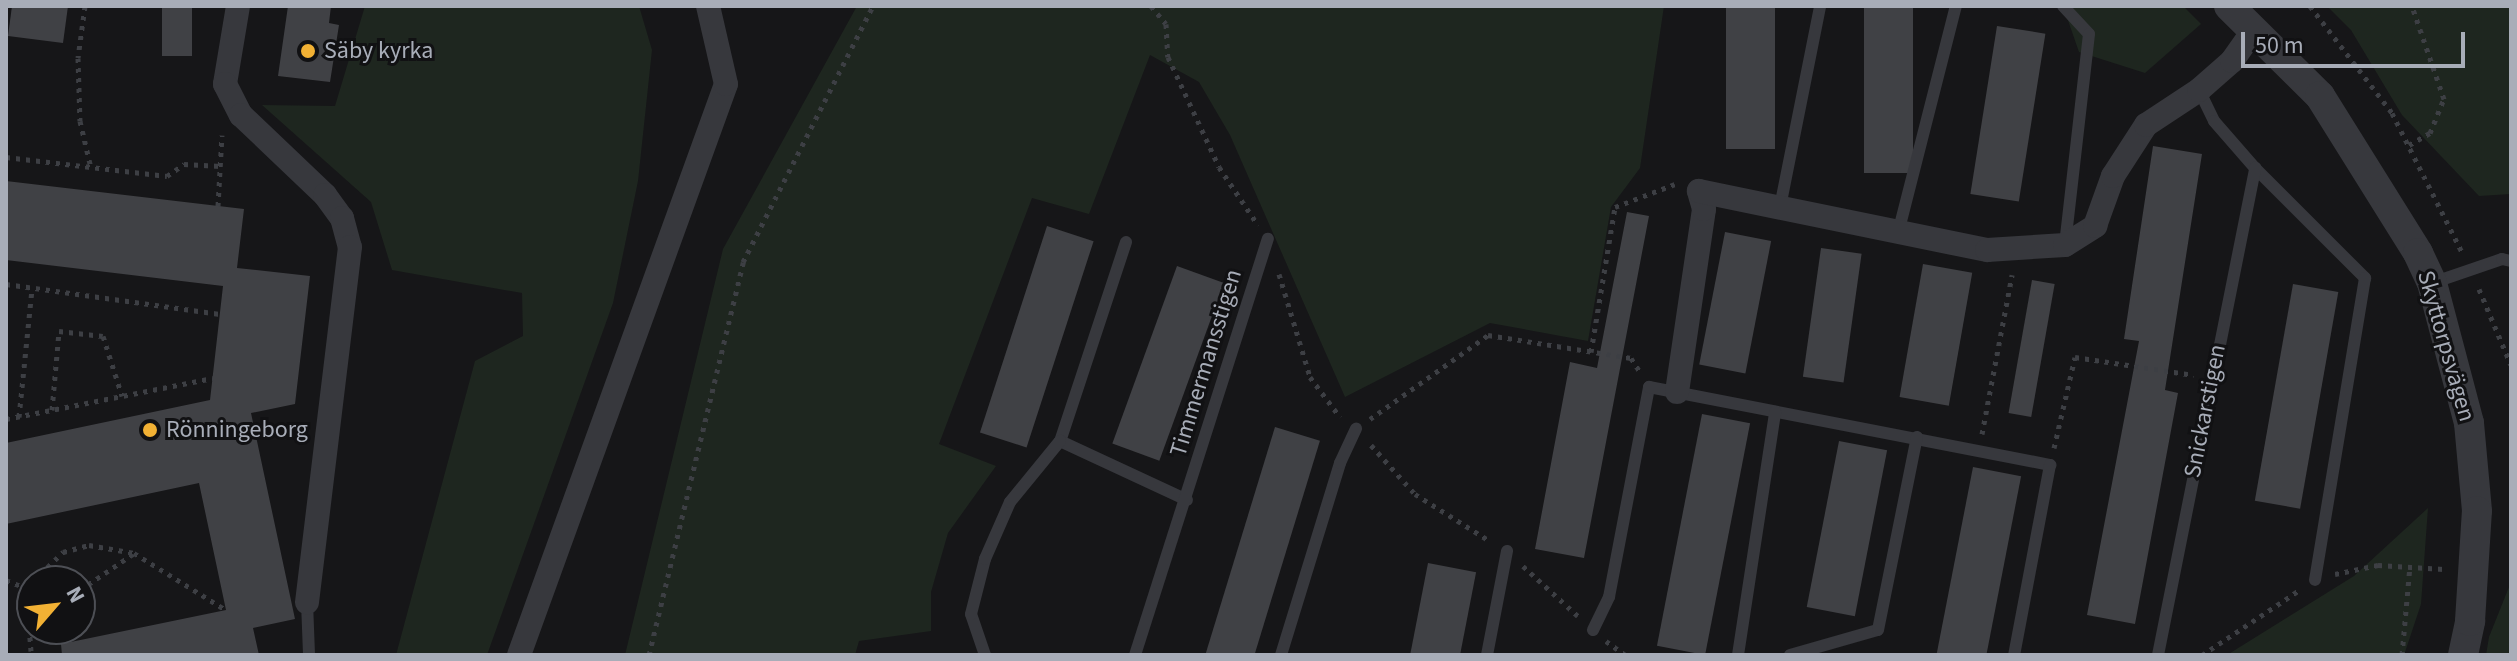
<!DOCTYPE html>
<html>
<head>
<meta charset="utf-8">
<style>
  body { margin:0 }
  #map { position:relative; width:2517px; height:661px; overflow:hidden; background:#161618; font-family:"Source Sans 3",sans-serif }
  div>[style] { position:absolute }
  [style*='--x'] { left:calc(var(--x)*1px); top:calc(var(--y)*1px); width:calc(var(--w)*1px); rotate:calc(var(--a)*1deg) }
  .green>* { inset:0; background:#1e261f }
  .building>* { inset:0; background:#404145; transform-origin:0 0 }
  .path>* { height:5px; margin-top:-2.5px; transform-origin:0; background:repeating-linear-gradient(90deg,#3d3f44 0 4px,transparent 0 10px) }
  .service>* { height:12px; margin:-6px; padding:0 6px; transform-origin:6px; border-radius:6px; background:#37383d }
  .minor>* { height:24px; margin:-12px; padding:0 12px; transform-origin:12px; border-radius:12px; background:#37383d }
  .tertiary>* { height:30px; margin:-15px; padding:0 15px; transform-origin:15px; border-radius:15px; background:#37383d }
  .tertiary-bridge>* { height:30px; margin:-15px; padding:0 15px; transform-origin:15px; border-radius:15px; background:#37383d }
  .dots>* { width:22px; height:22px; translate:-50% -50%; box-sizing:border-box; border:4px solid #111113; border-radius:50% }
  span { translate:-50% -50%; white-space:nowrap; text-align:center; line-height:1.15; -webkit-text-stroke:6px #111113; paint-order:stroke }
  .poi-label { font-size:24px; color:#a8adb8 }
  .left { translate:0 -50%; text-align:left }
  .street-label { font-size:24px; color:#a8adb8 }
  .frame { position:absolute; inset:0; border:8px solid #a8adb8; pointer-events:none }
  .north { position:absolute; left:16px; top:565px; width:80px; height:80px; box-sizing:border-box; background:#111113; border:2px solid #4d4f55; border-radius:50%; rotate:62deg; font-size:22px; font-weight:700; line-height:32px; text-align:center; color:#a8adb8 }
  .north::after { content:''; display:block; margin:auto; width:28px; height:36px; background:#f2b134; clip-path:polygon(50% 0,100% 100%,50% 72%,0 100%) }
  .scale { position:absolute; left:2241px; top:32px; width:224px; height:36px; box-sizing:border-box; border:4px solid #a8adb8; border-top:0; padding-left:10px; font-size:24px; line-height:28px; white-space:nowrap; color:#a8adb8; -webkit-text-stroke:6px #111113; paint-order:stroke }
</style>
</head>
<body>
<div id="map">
  <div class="green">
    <i style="clip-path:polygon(365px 6px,639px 6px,652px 50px,638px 181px,613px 303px,487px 655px,396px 655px,475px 361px,523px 336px,522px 293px,392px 270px,371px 202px,262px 105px,335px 106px)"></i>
    <i style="clip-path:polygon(857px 6px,1664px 6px,1640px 168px,1611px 207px,1588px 341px,1490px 323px,1345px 397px,1230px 135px,1199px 82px,1150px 55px,1089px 214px,1032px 198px,939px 444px,996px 466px,948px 533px,931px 592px,931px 631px,859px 641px,855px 655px,625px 655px,723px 249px)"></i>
    <i style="clip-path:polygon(2063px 6px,2183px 6px,2201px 24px,2145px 73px,2079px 52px)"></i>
    <i style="clip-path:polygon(2327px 6px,2511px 6px,2511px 194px,2479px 196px,2402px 115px,2351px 30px)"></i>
    <i style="clip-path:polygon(2428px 508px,2421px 604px,2404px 655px,2227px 655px,2354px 576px)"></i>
    <i style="clip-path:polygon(2511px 582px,2511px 655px,2486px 655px,2489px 637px)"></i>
  </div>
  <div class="building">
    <i style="clip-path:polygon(12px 6px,68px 6px,63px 43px,8px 36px)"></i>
    <i style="left:162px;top:6px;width:30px;height:50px"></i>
    <i style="clip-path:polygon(288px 6px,331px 6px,329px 23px,339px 25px,330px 82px,278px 76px)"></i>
    <i style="left:1726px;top:6px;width:49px;height:143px"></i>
    <i style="left:1864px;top:6px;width:49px;height:167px"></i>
    <i style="left:1997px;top:26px;width:49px;height:170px;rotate:9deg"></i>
    <i style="clip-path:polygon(2153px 146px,2202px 154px,2165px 390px,2178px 393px,2135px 624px,2087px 615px,2139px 341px,2124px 339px)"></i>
    <i style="clip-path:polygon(6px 181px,244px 209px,237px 268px,310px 276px,295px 404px,251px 413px,295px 619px,253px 628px,259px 655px,62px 655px,61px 644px,226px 610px,199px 483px,6px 524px,6px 443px,210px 400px,223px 286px,6px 260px)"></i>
    <i style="clip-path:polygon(1627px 212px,1649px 216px,1584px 558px,1535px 549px,1570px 362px,1597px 368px)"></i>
    <i style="left:1047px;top:226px;width:49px;height:217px;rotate:18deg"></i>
    <i style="left:1725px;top:232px;width:47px;height:135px;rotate:11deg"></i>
    <i style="left:1821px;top:248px;width:41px;height:130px;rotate:8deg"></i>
    <i style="left:1923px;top:264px;width:50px;height:135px;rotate:10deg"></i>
    <i style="left:1177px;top:266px;width:50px;height:189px;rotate:20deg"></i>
    <i style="left:2032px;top:280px;width:23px;height:135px;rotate:10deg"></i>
    <i style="left:2293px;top:284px;width:46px;height:220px;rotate:10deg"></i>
    <i style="left:1702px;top:414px;width:49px;height:236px;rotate:11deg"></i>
    <i style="left:1275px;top:427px;width:47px;height:239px;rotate:17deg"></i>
    <i style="left:1839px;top:441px;width:49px;height:169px;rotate:11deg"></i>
    <i style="left:1973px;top:467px;width:49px;height:191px;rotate:11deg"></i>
    <i style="left:1428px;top:563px;width:49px;height:94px;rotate:11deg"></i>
  </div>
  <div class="path">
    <i style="--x:85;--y:6;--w:52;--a:97.7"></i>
    <i style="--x:78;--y:58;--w:63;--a:88.2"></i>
    <i style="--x:80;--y:121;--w:48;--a:76.8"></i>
    <i style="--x:1151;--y:6;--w:23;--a:50"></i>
    <i style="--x:1166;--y:24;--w:33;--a:87"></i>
    <i style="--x:1168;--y:57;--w:121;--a:65.1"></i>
    <i style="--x:1219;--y:167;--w:70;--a:56.1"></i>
    <i style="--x:2310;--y:6;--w:135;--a:52.5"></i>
    <i style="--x:2392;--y:113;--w:158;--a:63.3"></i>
    <i style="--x:2409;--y:145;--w:24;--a:-30"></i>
    <i style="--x:2430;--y:133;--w:37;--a:-68"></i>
    <i style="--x:2444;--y:99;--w:98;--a:-109"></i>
    <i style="--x:6;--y:157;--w:162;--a:6.7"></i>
    <i style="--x:167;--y:176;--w:21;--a:-35"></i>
    <i style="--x:184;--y:164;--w:37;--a:3"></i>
    <i style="--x:218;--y:206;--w:71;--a:-86.8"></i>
    <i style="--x:1279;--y:274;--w:108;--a:73.2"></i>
    <i style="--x:1310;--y:377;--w:50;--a:53.1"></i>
    <i style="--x:6;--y:284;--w:216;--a:8"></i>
    <i style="--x:2479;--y:289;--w:82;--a:67.2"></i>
    <i style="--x:1591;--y:352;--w:147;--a:-80.6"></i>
    <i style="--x:1615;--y:207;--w:64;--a:-21"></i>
    <i style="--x:52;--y:410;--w:79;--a:-84.9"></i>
    <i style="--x:59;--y:331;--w:44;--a:6.5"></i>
    <i style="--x:103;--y:336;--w:63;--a:72.4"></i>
    <i style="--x:19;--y:417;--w:130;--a:-84.2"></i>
    <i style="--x:6;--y:419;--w:211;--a:-11.2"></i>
    <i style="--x:1370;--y:419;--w:145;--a:-35.4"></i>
    <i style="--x:1488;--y:335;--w:145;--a:9.1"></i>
    <i style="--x:1631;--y:358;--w:17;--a:57"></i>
    <i style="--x:1982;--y:434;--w:162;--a:-79.3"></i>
    <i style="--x:1371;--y:445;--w:66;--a:48.1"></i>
    <i style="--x:1415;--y:494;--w:89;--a:32.1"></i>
    <i style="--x:2054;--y:448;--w:93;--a:-77"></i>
    <i style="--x:2075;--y:357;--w:120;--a:8.6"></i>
    <i style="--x:1523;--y:566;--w:74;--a:42.3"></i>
    <i style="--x:2335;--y:574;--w:44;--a:-11.8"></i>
    <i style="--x:2378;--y:565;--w:66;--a:3.5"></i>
    <i style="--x:6;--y:580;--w:22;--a:22"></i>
    <i style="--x:80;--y:590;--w:64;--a:-34.2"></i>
    <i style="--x:1606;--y:641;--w:24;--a:36"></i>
    <i style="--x:31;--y:651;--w:63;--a:-94.5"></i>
    <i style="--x:26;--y:588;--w:52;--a:-44.2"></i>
    <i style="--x:63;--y:552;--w:27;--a:-15"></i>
    <i style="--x:89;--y:545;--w:46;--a:10.1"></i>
    <i style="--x:134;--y:553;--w:108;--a:31.8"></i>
    <i style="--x:649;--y:655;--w:404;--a:-76.5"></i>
    <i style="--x:743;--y:262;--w:287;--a:-63.1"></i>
    <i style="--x:2202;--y:655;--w:115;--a:-33.7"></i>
    <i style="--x:2402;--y:655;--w:89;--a:-84.9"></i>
  </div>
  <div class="service">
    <i style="--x:2063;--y:6;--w:38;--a:47"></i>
    <i style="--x:2089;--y:34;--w:212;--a:96.5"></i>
    <i style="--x:2199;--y:90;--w:34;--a:64"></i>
    <i style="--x:2214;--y:121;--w:62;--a:48.9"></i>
    <i style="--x:2255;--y:168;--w:156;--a:45"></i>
    <i style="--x:2365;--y:278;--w:306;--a:99.4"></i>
    <i style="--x:1780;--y:207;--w:205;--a:-78.7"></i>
    <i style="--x:1898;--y:233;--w:234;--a:-75.7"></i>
    <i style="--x:1126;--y:242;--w:210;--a:108.3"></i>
    <i style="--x:1060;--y:441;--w:140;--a:24.9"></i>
    <i style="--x:2432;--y:283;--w:74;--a:-18.9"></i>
    <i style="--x:2502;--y:259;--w:9;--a:13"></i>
    <i style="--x:307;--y:602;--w:53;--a:87.8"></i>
    <i style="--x:1593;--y:630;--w:37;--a:-64"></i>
    <i style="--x:1609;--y:597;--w:214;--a:-79.2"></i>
    <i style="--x:1649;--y:387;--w:409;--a:11"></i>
    <i style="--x:2050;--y:465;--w:193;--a:100.7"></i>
    <i style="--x:985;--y:655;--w:43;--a:-108.9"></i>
    <i style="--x:971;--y:614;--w:57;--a:-75.7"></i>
    <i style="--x:985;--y:559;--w:62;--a:-66.3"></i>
    <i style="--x:1010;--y:502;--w:79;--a:-50.7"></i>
    <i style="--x:1135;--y:655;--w:437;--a:-72.3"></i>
    <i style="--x:1281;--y:655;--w:201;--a:-72.9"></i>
    <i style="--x:1340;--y:463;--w:38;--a:-65"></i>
    <i style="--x:1487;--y:655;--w:106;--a:-79.1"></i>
    <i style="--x:1738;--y:655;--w:246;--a:-81.3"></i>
    <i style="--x:1790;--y:655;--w:91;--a:-15.9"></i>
    <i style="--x:1878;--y:630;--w:197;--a:-78.6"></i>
    <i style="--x:2158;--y:655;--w:497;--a:-78.7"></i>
  </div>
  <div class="minor">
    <i style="--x:238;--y:6;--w:79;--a:99.5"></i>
    <i style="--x:225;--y:84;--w:35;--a:63"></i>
    <i style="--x:241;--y:115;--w:116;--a:43.6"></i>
    <i style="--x:325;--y:195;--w:29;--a:54"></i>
    <i style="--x:342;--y:218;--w:30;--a:75"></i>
    <i style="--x:350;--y:247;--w:358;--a:96.9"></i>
    <i style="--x:1677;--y:392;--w:185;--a:-81.6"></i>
    <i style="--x:1704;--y:209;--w:19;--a:-106"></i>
    <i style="--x:1699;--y:191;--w:294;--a:11.6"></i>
    <i style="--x:1987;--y:250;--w:78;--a:-3.7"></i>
    <i style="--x:2065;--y:245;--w:36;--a:-32"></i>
    <i style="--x:2095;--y:226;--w:53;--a:-70.2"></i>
    <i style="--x:2113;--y:176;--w:61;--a:-57.1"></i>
    <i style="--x:2146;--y:125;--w:64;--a:-33.4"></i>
    <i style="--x:2199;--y:90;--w:44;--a:-41.3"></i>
    <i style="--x:2232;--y:61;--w:39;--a:-55"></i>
    <i style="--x:519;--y:655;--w:607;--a:-70.07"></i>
    <i style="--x:726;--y:84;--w:80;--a:-103"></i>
  </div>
  <div class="tertiary">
    <i style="--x:2229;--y:6;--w:128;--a:44.7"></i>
    <i style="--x:2320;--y:96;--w:185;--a:58"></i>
    <i style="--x:2418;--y:253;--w:33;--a:65"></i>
    <i style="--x:2432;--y:283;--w:145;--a:75.2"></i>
    <i style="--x:2469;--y:423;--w:88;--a:84.8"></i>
    <i style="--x:2463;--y:655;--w:35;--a:-78"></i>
  </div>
  <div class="tertiary-bridge">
    <i style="--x:2470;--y:621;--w:110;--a:-86.4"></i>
  </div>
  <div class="dots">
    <i style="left:308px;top:51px;background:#f2b134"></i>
    <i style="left:150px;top:430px;background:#f2b134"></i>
  </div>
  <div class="poi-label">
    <span class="left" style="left:324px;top:51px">Säby kyrka</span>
    <span class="left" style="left:166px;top:430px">Rönningeborg</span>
  </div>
  <div class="street-label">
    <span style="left:2446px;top:346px;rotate:74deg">Skyttorpsvägen</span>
    <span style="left:1206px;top:363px;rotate:-73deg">Timmermansstigen</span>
    <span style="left:2205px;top:411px;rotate:-79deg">Snickarstigen</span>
  </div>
  <div class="frame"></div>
  <div class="north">N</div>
  <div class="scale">50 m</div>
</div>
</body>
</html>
